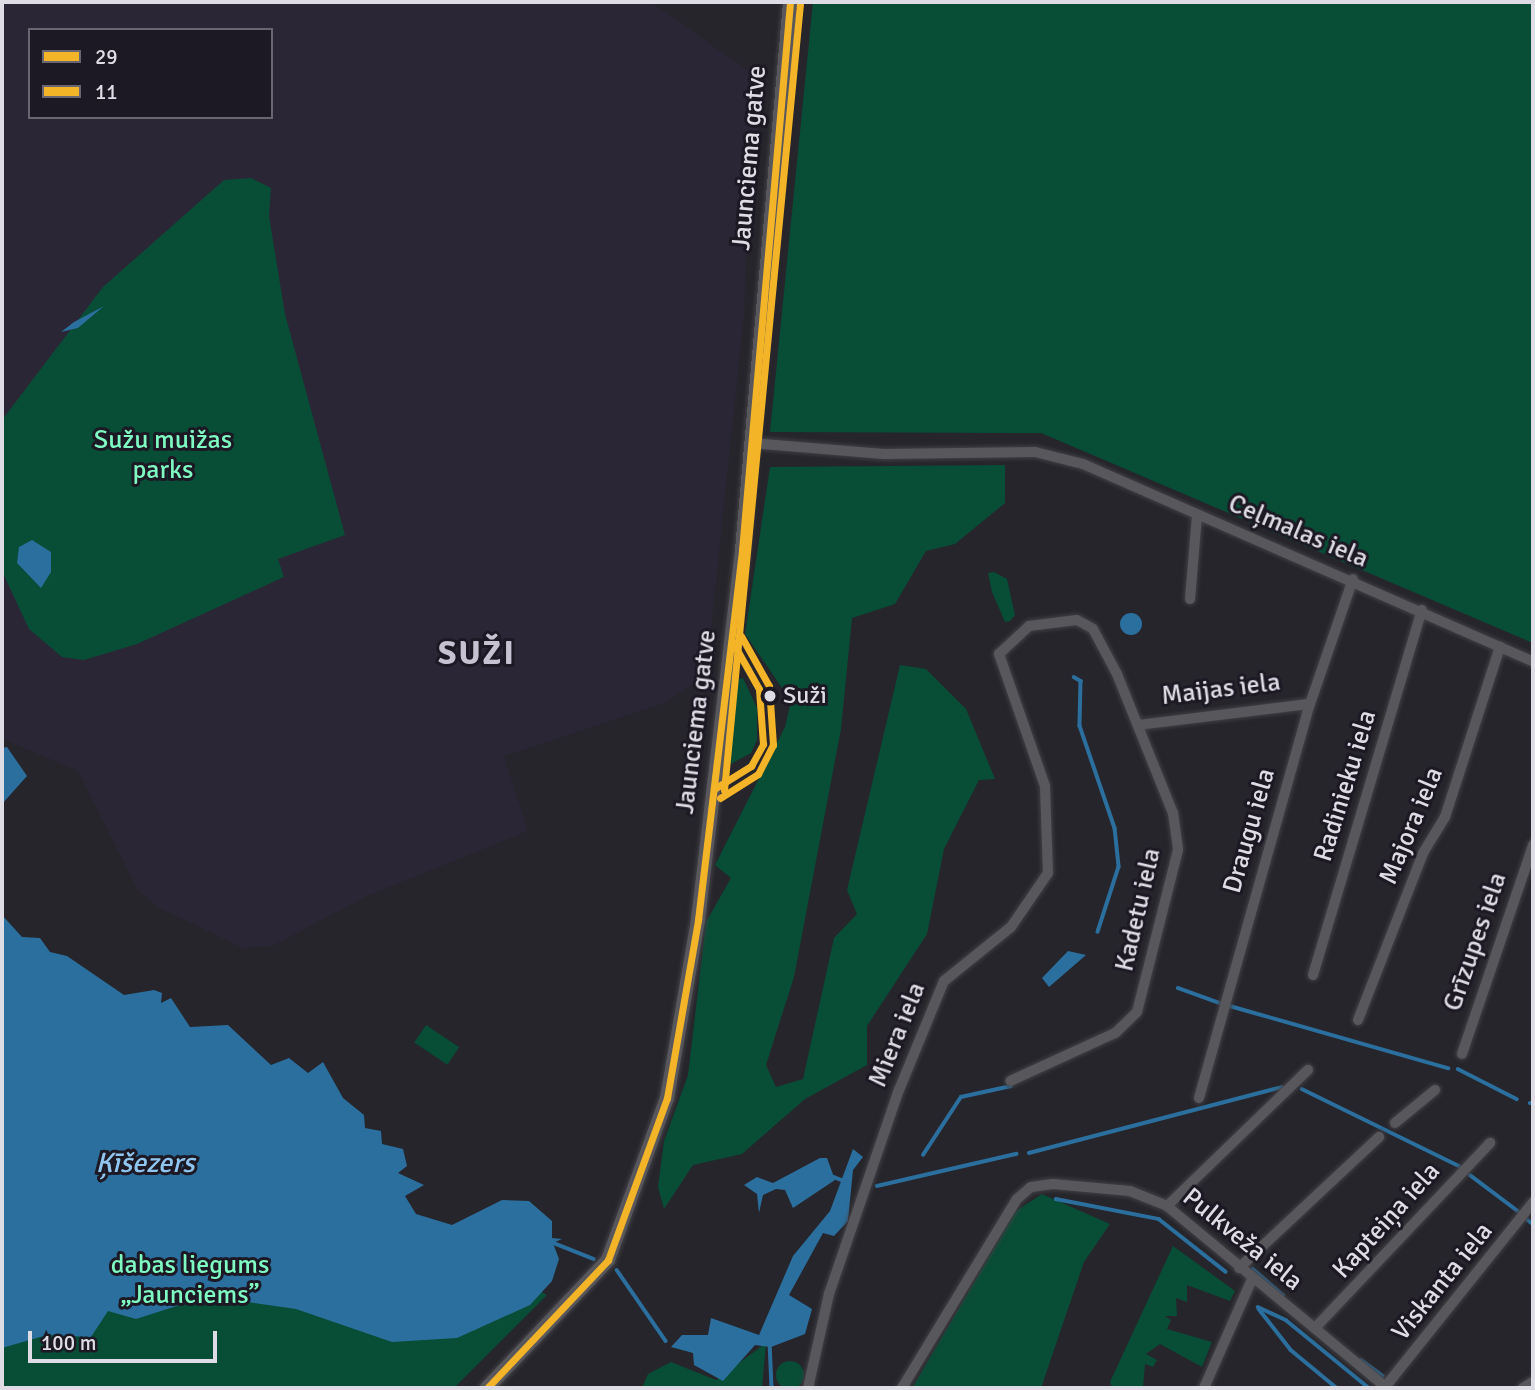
<!DOCTYPE html>
<html>
<head>
<meta charset="utf-8">
<style>
  body { margin:0 }
  #map { position:relative; width:1535px; height:1390px; overflow:hidden; background:#26252b; font-family:Signika,sans-serif }
  div>[style] { position:absolute }
  [style*='--x'] { left:calc(var(--x)*1px); top:calc(var(--y)*1px); width:calc(var(--w)*1px); rotate:calc(var(--a)*1deg) }
  .built>* { inset:0; background:#2b2636 }
  .green>* { inset:0; background:#084d36; transform-origin:0 0 }
  .round { border-radius:50% }
  .water>* { inset:0; background:#2b6f9e }
  .stream>* { height:3.5px; margin:-1.75px; padding:0 1.75px; transform-origin:1.75px; border-radius:1.75px; background:#2b6f9e }
  .roads { filter:drop-shadow(0 0 2px #414045) drop-shadow(0 0 2px #414045) }
  .minor>* { height:10px; margin:-5px; padding:0 5px; transform-origin:5px; border-radius:5px; background:#58575c }
  .secondary>* { height:14px; margin:-7px; padding:0 7px; transform-origin:7px; border-radius:7px; background:#58575c }
  .bus-1>* { height:7px; margin:-3.5px; padding:0 3.5px; transform-origin:3.5px; border-radius:3.5px; background:#f4b427 }
  .bus-2>* { height:7px; margin:-3.5px; padding:0 3.5px; transform-origin:3.5px; border-radius:3.5px; background:#f4b427 }
  .dots>* { width:19px; height:19px; translate:-50% -50%; box-sizing:border-box; border:4px solid #1c1824; border-radius:50% }
  span { translate:-50% -50%; white-space:nowrap; text-align:center; line-height:1.15; -webkit-text-stroke:6px #1c1824; paint-order:stroke }
  .bus-label { font-size:24px; color:#dedce4 }
  .left { translate:0 -50%; text-align:left }
  .street-label { font-size:26px; color:#dedce4 }
  .park-label { font-size:26px; color:#7efac2 }
  .water-label { font-size:28px; color:#8fc5ef; font-style:italic }
  .district-label { font-size:33px; color:#c7c2d2; font-weight:700; letter-spacing:2px }
  .frame { position:absolute; inset:0; border:4px solid #dedce4; pointer-events:none }
  .legend { position:absolute; left:28px; top:28px; width:245px; height:91px; box-sizing:border-box; background:#1c1824; border:2px solid #6a6671; margin:0; padding:9px 12px; list-style:none; font-size:21px; color:#dedce4 }
  .legend li { display:flex; align-items:center; gap:14px; height:35px }
  .legend b { width:35px; border:2px solid #6a6671 }
  .scale { position:absolute; left:28px; top:1331px; width:189px; height:32px; box-sizing:border-box; border:4px solid #dedce4; border-top:0; padding-left:9px; font-size:21px; line-height:24px; white-space:nowrap; color:#dedce4; -webkit-text-stroke:5px #1c1824; paint-order:stroke }
</style>
</head>
<body>
<div id="map">
  <div class="built">
    <i style="clip-path:polygon(evenodd,2px 2px,651px 2px,768px 85px,749px 163px,744px 314px,706px 676px,664px 703px,504px 756px,528px 831px,369px 895px,272px 946px,243px 948px,158px 907px,138px 890px,78px 771px,3px 739px,2px 2px,30px 30px,271px 30px,271px 117px,30px 117px,30px 30px)"></i>
  </div>
  <div class="green">
    <i style="clip-path:polygon(813px 2px,1533px 2px,1533px 643px,1041px 433px,770px 432px)"></i>
    <i style="clip-path:polygon(251px 178px,271px 188px,269px 216px,285px 314px,345px 535px,278px 559px,284px 577px,137px 644px,84px 660px,62px 657px,29px 629px,2px 571px,2px 420px,103px 287px,224px 180px)"></i>
    <i style="clip-path:polygon(1005px 465px,1005px 503px,955px 544px,926px 551px,895px 604px,852px 618px,841px 729px,794px 977px,766px 1065px,776px 1087px,803px 1079px,834px 938px,857px 914px,847px 890px,900px 665px,926px 669px,966px 709px,995px 779px,979px 780px,944px 849px,927px 934px,867px 1026px,867px 1065px,805px 1099px,742px 1154px,693px 1165px,664px 1209px,658px 1187px,664px 1141px,688px 1075px,706px 922px,731px 878px,715px 865px,785px 727px,791px 701px,745px 634px,770px 467px)"></i>
    <i style="clip-path:polygon(994px 572px,1007px 579px,1015px 615px,1010px 621px,1005px 622px,992px 592px,988px 573px)"></i>
    <i style="clip-path:polygon(743px 678px,757px 708px,757px 740px,751px 753px,729px 765px,736px 680px)"></i>
    <i style="left:426px;top:1025px;width:40px;height:21px;rotate:34deg"></i>
    <i style="clip-path:polygon(1042px 1194px,1110px 1224px,1084px 1262px,1041px 1388px,912px 1388px,1016px 1211px)"></i>
    <i style="clip-path:polygon(2px 1202px,504px 1270px,547px 1295px,454px 1388px,2px 1388px)"></i>
    <i style="clip-path:polygon(1173px 1246px,1235px 1291px,1230px 1301px,1187px 1285px,1187px 1302px,1176px 1298px,1177px 1316px,1165px 1316px,1171px 1320px,1167px 1329px,1212px 1342px,1202px 1367px,1160px 1344px,1146px 1354px,1157px 1360px,1153px 1367px,1145px 1364px,1143px 1388px,1113px 1388px,1110px 1382px)"></i>
    <i style="clip-path:polygon(766px 1343px,762px 1388px,642px 1388px,648px 1374px,671px 1362px,716px 1380px)"></i>
    <i class="round" style="left:776px;top:1361px;width:28px;height:28px"></i>
  </div>
  <div class="water">
    <i style="clip-path:polygon(104px 306px,78px 328px,61px 332px,74px 322px)"></i>
    <i style="clip-path:polygon(32px 540px,51px 552px,51px 572px,41px 588px,17px 563px,19px 547px)"></i>
    <i class="round" style="left:1120px;top:613px;width:22px;height:22px"></i>
    <i style="clip-path:polygon(7px 747px,27px 776px,2px 804px,2px 748px)"></i>
    <i style="clip-path:polygon(2px 915px,22px 937px,40px 938px,50px 952px,67px 956px,124px 995px,154px 990px,162px 993px,161px 1003px,171px 998px,190px 1027px,228px 1025px,271px 1065px,289px 1058px,308px 1073px,323px 1062px,343px 1098px,364px 1115px,365px 1128px,381px 1131px,382px 1144px,403px 1149px,407px 1166px,398px 1173px,424px 1185px,405px 1196px,416px 1214px,452px 1225px,502px 1200px,529px 1201px,552px 1221px,552px 1238px,562px 1239px,553px 1243px,559px 1259px,552px 1281px,530px 1305px,457px 1338px,392px 1342px,296px 1309px,233px 1300px,186px 1303px,136px 1319px,108px 1311px,91px 1337px,47px 1335px,2px 1348px)"></i>
    <i style="clip-path:polygon(1068px 951px,1086px 955px,1049px 987px,1042px 978px)"></i>
    <i style="clip-path:polygon(853px 1149px,863px 1157px,853px 1170px,848px 1221px,834px 1236px,823px 1233px,789px 1295px,812px 1309px,805px 1334px,771px 1347px,755px 1345px,723px 1381px,694px 1365px,693px 1353px,671px 1347px,682px 1335px,708px 1335px,711px 1318px,759px 1335px,793px 1256px,830px 1211px)"></i>
    <i style="clip-path:polygon(820px 1158px,827px 1158px,835px 1180px,793px 1208px,785px 1190px,776px 1189px,763px 1195px,759px 1213px,757px 1194px,744px 1185px,757px 1177px,773px 1183px)"></i>
  </div>
  <div class="stream">
    <i style="--x:1074;--y:677;--w:8;--a:30"></i>
    <i style="--x:1081;--y:681;--w:45;--a:91.3"></i>
    <i style="--x:1080;--y:726;--w:108;--a:71.1"></i>
    <i style="--x:1115;--y:828;--w:39;--a:84"></i>
    <i style="--x:1119;--y:867;--w:68;--a:107.9"></i>
    <i style="--x:1178;--y:988;--w:45;--a:19.7"></i>
    <i style="--x:1230;--y:1006;--w:227;--a:15.9"></i>
    <i style="--x:1458;--y:1069;--w:66;--a:27"></i>
    <i style="--x:1302;--y:1089;--w:175;--a:26.1"></i>
    <i style="--x:1530;--y:1103;--w:3;--a:0"></i>
    <i style="--x:1029;--y:1153;--w:261;--a:-14.6"></i>
    <i style="--x:923;--y:1155;--w:69;--a:-56.8"></i>
    <i style="--x:961;--y:1097;--w:51;--a:-12.4"></i>
    <i style="--x:1470;--y:1175;--w:60;--a:36.9"></i>
    <i style="--x:831;--y:1176;--w:17;--a:21"></i>
    <i style="--x:877;--y:1186;--w:143;--a:-13"></i>
    <i style="--x:1056;--y:1199;--w:105;--a:11"></i>
    <i style="--x:1159;--y:1219;--w:85;--a:38.3"></i>
    <i style="--x:1528;--y:1220;--w:6;--a:39"></i>
    <i style="--x:551;--y:1242;--w:46;--a:21.6"></i>
    <i style="--x:1253;--y:1269;--w:40;--a:41"></i>
    <i style="--x:617;--y:1270;--w:86;--a:55.4"></i>
    <i style="--x:1258;--y:1307;--w:31;--a:25"></i>
    <i style="--x:1286;--y:1320;--w:107;--a:39.3"></i>
    <i style="--x:1259;--y:1309;--w:52;--a:52"></i>
    <i style="--x:1291;--y:1350;--w:60;--a:39.6"></i>
    <i style="--x:770;--y:1342;--w:46;--a:87.5"></i>
    <i style="--x:1361;--y:1360;--w:27;--a:36"></i>
  </div>
  <div class="roads">
    <div class="minor">
      <i style="--x:751;--y:443;--w:133;--a:4.7"></i>
      <i style="--x:884;--y:454;--w:151;--a:-0.8"></i>
      <i style="--x:1035;--y:452;--w:49;--a:14"></i>
      <i style="--x:1083;--y:464;--w:492;--a:23.7"></i>
      <i style="--x:1190;--y:599;--w:84;--a:-85.2"></i>
      <i style="--x:1138;--y:725;--w:173;--a:-7"></i>
      <i style="--x:1313;--y:975;--w:381;--a:-73.4"></i>
      <i style="--x:1358;--y:1020;--w:179;--a:-68.7"></i>
      <i style="--x:1423;--y:853;--w:42;--a:-58.6"></i>
      <i style="--x:1445;--y:817;--w:179;--a:-72.1"></i>
      <i style="--x:1462;--y:1054;--w:221;--a:-71.2"></i>
      <i style="--x:1199;--y:1098;--w:409;--a:-74.3"></i>
      <i style="--x:1310;--y:704;--w:132;--a:-71"></i>
      <i style="--x:1395;--y:1123;--w:52;--a:-39.5"></i>
      <i style="--x:1167;--y:1206;--w:196;--a:-44"></i>
      <i style="--x:1239;--y:1268;--w:192;--a:-43.1"></i>
      <i style="--x:1315;--y:1328;--w:255;--a:-46.6"></i>
      <i style="--x:1385;--y:1387;--w:237;--a:-51.3"></i>
      <i style="--x:808;--y:1388;--w:96;--a:-77.4"></i>
      <i style="--x:829;--y:1294;--w:216;--a:-71.1"></i>
      <i style="--x:899;--y:1090;--w:118;--a:-67.6"></i>
      <i style="--x:944;--y:981;--w:86;--a:-38.9"></i>
      <i style="--x:1011;--y:927;--w:65;--a:-55.6"></i>
      <i style="--x:1048;--y:873;--w:87;--a:-92"></i>
      <i style="--x:1045;--y:786;--w:140;--a:-109.2"></i>
      <i style="--x:999;--y:654;--w:41;--a:-43"></i>
      <i style="--x:1029;--y:626;--w:48;--a:-7.1"></i>
      <i style="--x:1077;--y:620;--w:18;--a:29"></i>
      <i style="--x:1093;--y:629;--w:51;--a:61.9"></i>
      <i style="--x:1117;--y:674;--w:150;--a:68.1"></i>
      <i style="--x:1173;--y:813;--w:37;--a:82"></i>
      <i style="--x:1178;--y:850;--w:167;--a:104.2"></i>
      <i style="--x:1137;--y:1012;--w:30;--a:136"></i>
      <i style="--x:1115;--y:1033;--w:115;--a:155.4"></i>
      <i style="--x:902;--y:1388;--w:221;--a:-58.7"></i>
      <i style="--x:1017;--y:1199;--w:18;--a:-41"></i>
      <i style="--x:1031;--y:1187;--w:22;--a:-8"></i>
      <i style="--x:1053;--y:1184;--w:77;--a:5.2"></i>
      <i style="--x:1130;--y:1191;--w:40;--a:22"></i>
      <i style="--x:1167;--y:1206;--w:286;--a:39.6"></i>
      <i style="--x:1204;--y:1388;--w:119;--a:-66.2"></i>
      <i style="--x:1523;--y:1388;--w:12;--a:-31"></i>
    </div>
    <div class="secondary">
      <i style="--x:487;--y:1388;--w:176;--a:-46.6"></i>
      <i style="--x:608;--y:1260;--w:172;--a:-70"></i>
      <i style="--x:667;--y:1098;--w:181;--a:-80.1"></i>
      <i style="--x:698;--y:920;--w:373;--a:-83.2"></i>
      <i style="--x:742;--y:550;--w:550;--a:-84.99"></i>
    </div>
  </div>
  <div class="bus-1">
    <i style="--x:714;--y:789;--w:44;--a:-31.9"></i>
    <i style="--x:751;--y:766;--w:25;--a:-61"></i>
    <i style="--x:763;--y:744;--w:55;--a:-94.2"></i>
    <i style="--x:759;--y:689;--w:55;--a:-119.4"></i>
    <i style="--x:487;--y:1388;--w:176;--a:-46.6"></i>
    <i style="--x:608;--y:1260;--w:172;--a:-70"></i>
    <i style="--x:667;--y:1098;--w:181;--a:-80.1"></i>
    <i style="--x:698;--y:920;--w:373;--a:-83.2"></i>
    <i style="--x:742;--y:550;--w:550;--a:-84.99"></i>
  </div>
  <div class="bus-2">
    <i style="--x:724;--y:790;--w:791;--a:-84.48"></i>
    <i style="--x:720;--y:798;--w:45;--a:-32.3"></i>
    <i style="--x:758;--y:774;--w:33;--a:-63"></i>
    <i style="--x:773;--y:745;--w:59;--a:-93.9"></i>
    <i style="--x:769;--y:686;--w:57;--a:-119.2"></i>
  </div>
  <div class="dots">
    <i style="left:770px;top:696px;background:#dedce4"></i>
  </div>
  <div class="bus-label">
    <span class="left" style="left:783px;top:696px">Suži</span>
  </div>
  <div class="street-label">
    <span style="left:750px;top:158px;rotate:-85deg">Jaunciema gatve</span>
    <span style="left:1298px;top:532px;rotate:23deg">Ceļmalas iela</span>
    <span style="left:1221px;top:690px;rotate:-7deg">Maijas iela</span>
    <span style="left:697px;top:722px;rotate:-83deg">Jaunciema gatve</span>
    <span style="left:1346px;top:786px;rotate:-73deg">Radinieku iela</span>
    <span style="left:1412px;top:826px;rotate:-67deg">Majora iela</span>
    <span style="left:1250px;top:831px;rotate:-74deg">Draugu iela</span>
    <span style="left:1139px;top:910px;rotate:-77deg">Kadetu iela</span>
    <span style="left:1476px;top:942px;rotate:-71deg">Grīzupes iela</span>
    <span style="left:898px;top:1035px;rotate:-68deg">Miera iela</span>
    <span style="left:1387px;top:1221px;rotate:-48deg">Kapteiņa iela</span>
    <span style="left:1242px;top:1240px;rotate:39deg">Pulkveža iela</span>
    <span style="left:1443px;top:1282px;rotate:-51deg">Viskanta iela</span>
  </div>
  <div class="park-label">
    <span style="left:163px;top:456px">Sužu muižas<br>parks</span>
    <span style="left:190px;top:1281px">dabas liegums<br>„Jaunciems”</span>
  </div>
  <div class="water-label">
    <span style="left:145px;top:1163px">Ķīšezers</span>
  </div>
  <div class="district-label">
    <span style="left:477px;top:654px">SUŽI</span>
  </div>
  <div class="frame"></div>
  <ul class="legend">
  <li><b style="height:9px;background:#f4b427"></b>29</li>
  <li><b style="height:9px;background:#f4b427"></b>11</li>
  </ul>
  <div class="scale">100 m</div>
</div>
</body>
</html>
